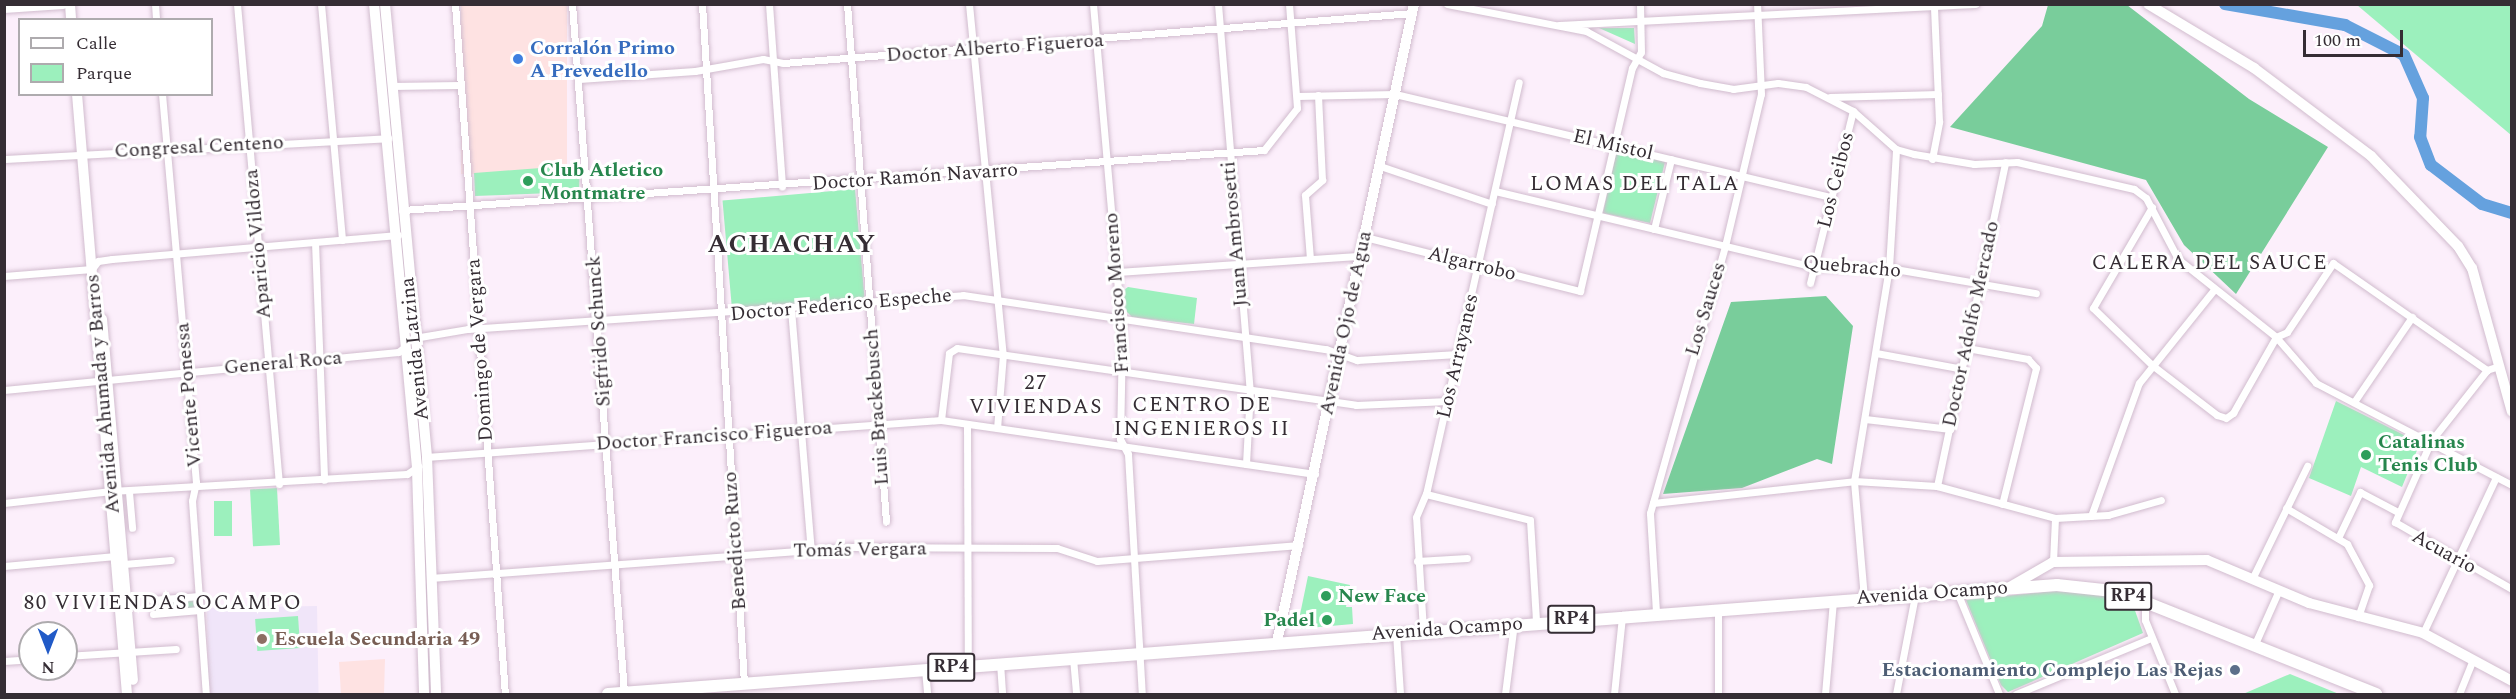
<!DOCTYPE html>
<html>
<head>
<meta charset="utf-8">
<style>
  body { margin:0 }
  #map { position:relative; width:2516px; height:699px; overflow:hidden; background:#fceffb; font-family:Spectral,serif }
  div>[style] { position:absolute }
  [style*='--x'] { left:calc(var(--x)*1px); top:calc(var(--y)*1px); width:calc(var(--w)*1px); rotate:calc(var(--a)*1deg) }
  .commercial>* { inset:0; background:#fee2e2; transform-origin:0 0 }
  .education>* { inset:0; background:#f0e5f9; transform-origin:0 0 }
  .green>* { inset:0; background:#9cf0bd; transform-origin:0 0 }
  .forest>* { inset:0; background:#79cd9b }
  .river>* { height:12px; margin:-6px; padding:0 6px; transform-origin:6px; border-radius:6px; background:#65a1de }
  .roads { filter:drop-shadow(0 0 2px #d1bcce) drop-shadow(0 0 2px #d1bcce) }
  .street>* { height:7px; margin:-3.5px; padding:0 3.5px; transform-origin:3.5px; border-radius:3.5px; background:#fff }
  .secondary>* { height:10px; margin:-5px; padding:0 5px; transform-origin:5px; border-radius:5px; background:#fff }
  .primary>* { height:12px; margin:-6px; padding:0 6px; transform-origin:6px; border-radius:6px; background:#fff }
  .dots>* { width:16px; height:16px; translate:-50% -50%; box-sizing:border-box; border:3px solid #fff; border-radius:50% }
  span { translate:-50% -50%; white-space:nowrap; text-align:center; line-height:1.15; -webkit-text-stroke:6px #fff; paint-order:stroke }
  .shield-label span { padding:2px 4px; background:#fff; border:2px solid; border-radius:4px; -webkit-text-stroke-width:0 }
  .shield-label { font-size:18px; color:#352d34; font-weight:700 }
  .shop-label { font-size:20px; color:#366cbe; font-weight:700 }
  .left { translate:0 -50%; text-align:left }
  .street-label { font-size:20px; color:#352d34 }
  .leisure-label { font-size:20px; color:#27864d; font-weight:700 }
  .right { translate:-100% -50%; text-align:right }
  .education-label { font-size:20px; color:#785e54; font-weight:700 }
  .service-label { font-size:20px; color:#4e5e75; font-weight:700 }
  .neighbourhood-label { font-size:21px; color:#352d34; letter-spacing:1.5px }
  .district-label { font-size:26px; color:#352d34; font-weight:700; letter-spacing:1.5px }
  .frame { position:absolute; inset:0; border:6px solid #352d34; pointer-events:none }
  .legend { position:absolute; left:18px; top:18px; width:195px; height:78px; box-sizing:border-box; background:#fff; border:2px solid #aeabae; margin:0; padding:8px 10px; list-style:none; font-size:18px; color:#352d34 }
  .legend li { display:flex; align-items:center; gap:12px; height:30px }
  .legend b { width:30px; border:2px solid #aeabae }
  .north { position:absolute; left:18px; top:621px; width:60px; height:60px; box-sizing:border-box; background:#fff; border:2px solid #aeabae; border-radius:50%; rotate:180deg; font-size:16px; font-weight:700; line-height:24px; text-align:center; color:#352d34 }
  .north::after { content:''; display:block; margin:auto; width:21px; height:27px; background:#215ac7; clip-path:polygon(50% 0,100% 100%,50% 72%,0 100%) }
  .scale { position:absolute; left:2303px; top:30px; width:100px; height:27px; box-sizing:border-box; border:3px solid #352d34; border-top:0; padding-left:8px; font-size:18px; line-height:21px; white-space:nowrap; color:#352d34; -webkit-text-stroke:4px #fff; paint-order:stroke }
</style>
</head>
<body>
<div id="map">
  <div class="commercial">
    <i style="left:461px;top:5px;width:106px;height:169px"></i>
    <i style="clip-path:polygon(385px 659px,384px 694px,341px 694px,339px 662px)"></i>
  </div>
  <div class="education">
    <i style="left:317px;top:606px;width:88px;height:110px;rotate:89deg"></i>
  </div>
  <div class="green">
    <i style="clip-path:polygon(2357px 5px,2511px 5px,2511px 135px)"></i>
    <i style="clip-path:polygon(1599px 28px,1634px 28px,1635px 44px)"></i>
    <i style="clip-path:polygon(1621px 150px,1665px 162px,1650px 223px,1603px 213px,1616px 154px)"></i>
    <i style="clip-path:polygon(580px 165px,579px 192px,475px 196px,474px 173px)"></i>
    <i style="left:855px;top:189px;width:111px;height:133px;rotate:85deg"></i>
    <i style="clip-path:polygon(1128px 287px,1197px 298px,1194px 324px,1132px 317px,1123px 308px,1121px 292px)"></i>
    <i style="clip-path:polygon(2336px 401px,2420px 443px,2402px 487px,2361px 467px,2351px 496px,2309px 478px)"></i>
    <i style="left:277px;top:488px;width:57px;height:27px;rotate:87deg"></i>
    <i style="left:214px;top:501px;width:18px;height:35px"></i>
    <i style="clip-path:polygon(1308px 576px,1350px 585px,1346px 607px,1352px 607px,1353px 624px,1297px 629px)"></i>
    <i style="clip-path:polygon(2053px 591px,2100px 594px,2133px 605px,2143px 633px,2008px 692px,2001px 685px,1966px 600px)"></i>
    <i style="left:193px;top:600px;width:8px;height:39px;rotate:83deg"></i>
    <i style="left:298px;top:616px;width:32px;height:43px;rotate:86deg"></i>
    <i style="clip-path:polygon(2290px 674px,2339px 694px,2243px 694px)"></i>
  </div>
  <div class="forest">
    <i style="clip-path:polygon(2048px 5px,2127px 5px,2249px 99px,2328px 147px,2236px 294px,2184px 245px,2146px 180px,1950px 127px,2042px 26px)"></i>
    <i style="clip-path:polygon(1826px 296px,1853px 326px,1832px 464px,1817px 459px,1742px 488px,1663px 494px,1731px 302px)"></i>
  </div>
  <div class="river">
    <i style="--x:2225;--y:4;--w:122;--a:9.9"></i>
    <i style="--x:2345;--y:25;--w:66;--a:27"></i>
    <i style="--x:2404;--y:55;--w:47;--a:66.2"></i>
    <i style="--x:2423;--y:98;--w:39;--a:94"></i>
    <i style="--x:2420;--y:137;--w:30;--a:69"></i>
    <i style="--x:2431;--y:165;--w:64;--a:37.4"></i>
    <i style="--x:2482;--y:204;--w:31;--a:17"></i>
  </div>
  <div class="roads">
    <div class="street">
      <i style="--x:155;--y:4;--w:16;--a:86"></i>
      <i style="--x:237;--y:4;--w:482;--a:85"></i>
      <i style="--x:321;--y:4;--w:237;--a:84.9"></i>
      <i style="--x:455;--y:4;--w:692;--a:85.86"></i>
      <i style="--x:572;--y:4;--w:691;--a:85.68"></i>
      <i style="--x:702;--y:4;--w:680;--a:86.46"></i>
      <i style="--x:769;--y:4;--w:183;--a:85.9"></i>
      <i style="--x:847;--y:4;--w:519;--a:85.69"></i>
      <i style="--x:969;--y:4;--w:352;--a:84.5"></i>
      <i style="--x:1003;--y:354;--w:74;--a:94.6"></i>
      <i style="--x:1093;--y:4;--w:334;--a:85"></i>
      <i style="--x:1122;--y:337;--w:102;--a:91.1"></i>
      <i style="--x:1120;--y:439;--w:17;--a:62"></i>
      <i style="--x:1128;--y:454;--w:240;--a:86.7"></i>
      <i style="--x:1218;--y:4;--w:387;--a:85.3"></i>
      <i style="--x:1250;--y:390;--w:74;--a:93.1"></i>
      <i style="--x:1447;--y:4;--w:142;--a:11"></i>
      <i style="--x:1586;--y:31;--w:88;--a:28.6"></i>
      <i style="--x:1663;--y:73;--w:38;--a:15"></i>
      <i style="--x:1700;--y:83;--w:34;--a:10"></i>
      <i style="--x:1733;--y:89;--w:45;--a:-7.6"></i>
      <i style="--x:1778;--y:83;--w:28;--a:8"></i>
      <i style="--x:1806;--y:87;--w:53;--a:27.1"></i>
      <i style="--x:1853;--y:111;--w:57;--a:41.5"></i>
      <i style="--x:1896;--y:149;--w:19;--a:16"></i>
      <i style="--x:1914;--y:154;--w:61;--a:9.5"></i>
      <i style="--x:1974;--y:164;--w:43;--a:-2.7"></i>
      <i style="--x:2017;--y:162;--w:120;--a:13"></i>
      <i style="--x:2134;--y:189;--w:15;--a:37"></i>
      <i style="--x:2146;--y:198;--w:69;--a:62.3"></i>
      <i style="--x:2178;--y:259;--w:125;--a:38.5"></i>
      <i style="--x:2276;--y:337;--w:61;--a:49"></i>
      <i style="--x:2316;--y:383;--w:221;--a:27.5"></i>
      <i style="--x:1559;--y:25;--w:417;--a:-2.9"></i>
      <i style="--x:579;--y:79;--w:116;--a:-3.9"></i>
      <i style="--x:695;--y:71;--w:69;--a:-10"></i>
      <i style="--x:763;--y:59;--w:20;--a:11"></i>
      <i style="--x:783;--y:63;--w:632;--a:-4.54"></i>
      <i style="--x:391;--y:86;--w:69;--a:-0.8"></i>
      <i style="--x:162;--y:94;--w:389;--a:85"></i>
      <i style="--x:196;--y:482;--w:19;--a:102"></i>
      <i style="--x:192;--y:501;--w:194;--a:85.9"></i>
      <i style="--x:1297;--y:96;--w:98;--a:-1.2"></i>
      <i style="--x:1395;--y:94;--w:448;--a:13.3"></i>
      <i style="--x:1830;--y:97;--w:108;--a:-1.6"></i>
      <i style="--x:4;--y:159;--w:385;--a:-3.1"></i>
      <i style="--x:1932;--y:159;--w:38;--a:-79"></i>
      <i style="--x:1939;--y:122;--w:116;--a:-92.5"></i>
      <i style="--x:1380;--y:166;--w:118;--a:18.7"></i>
      <i style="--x:1495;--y:191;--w:327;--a:13.4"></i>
      <i style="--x:1813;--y:267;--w:76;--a:0.8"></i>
      <i style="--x:1889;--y:268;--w:149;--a:9.7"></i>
      <i style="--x:2152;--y:207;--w:117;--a:120.3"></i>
      <i style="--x:2093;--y:308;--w:82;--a:44"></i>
      <i style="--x:2152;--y:365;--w:82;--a:37.6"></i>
      <i style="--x:2217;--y:415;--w:9;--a:18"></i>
      <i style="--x:2226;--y:418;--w:9;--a:-36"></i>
      <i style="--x:2233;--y:413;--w:87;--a:-60.5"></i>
      <i style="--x:2276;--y:337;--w:12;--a:-24"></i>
      <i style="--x:2287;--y:332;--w:83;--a:-56.3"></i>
      <i style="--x:2333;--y:263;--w:188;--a:34.8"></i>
      <i style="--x:402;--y:210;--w:864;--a:-3.98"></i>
      <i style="--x:1264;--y:150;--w:53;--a:-51.8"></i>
      <i style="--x:1297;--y:108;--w:104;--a:-94.4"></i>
      <i style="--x:1654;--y:229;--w:72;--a:-76.3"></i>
      <i style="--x:1365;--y:237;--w:222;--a:14.1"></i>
      <i style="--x:1580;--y:291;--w:229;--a:-76.9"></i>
      <i style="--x:1632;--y:68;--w:18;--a:-61"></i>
      <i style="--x:1641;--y:52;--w:48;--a:-91.2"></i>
      <i style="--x:315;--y:242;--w:238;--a:87.8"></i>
      <i style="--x:1310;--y:259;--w:64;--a:-94.5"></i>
      <i style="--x:1305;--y:195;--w:23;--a:-41"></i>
      <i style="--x:1322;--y:180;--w:85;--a:-92.7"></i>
      <i style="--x:1117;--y:272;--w:245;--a:-3.8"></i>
      <i style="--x:4;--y:276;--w:88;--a:-4.5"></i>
      <i style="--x:92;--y:269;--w:10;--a:-53"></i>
      <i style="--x:98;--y:261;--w:14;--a:-8"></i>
      <i style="--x:112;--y:259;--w:287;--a:-4.8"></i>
      <i style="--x:1810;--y:283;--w:177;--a:-76"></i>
      <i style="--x:791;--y:309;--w:242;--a:85.3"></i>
      <i style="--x:414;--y:338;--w:55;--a:-9.5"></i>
      <i style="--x:468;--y:329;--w:496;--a:-3.9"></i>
      <i style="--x:963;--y:295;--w:367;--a:8.5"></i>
      <i style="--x:1326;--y:349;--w:33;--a:20"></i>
      <i style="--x:1357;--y:360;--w:101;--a:-3.4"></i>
      <i style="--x:1967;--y:348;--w:62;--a:10.2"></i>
      <i style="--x:2028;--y:359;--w:12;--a:48"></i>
      <i style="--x:2036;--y:368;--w:140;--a:104"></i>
      <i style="--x:1876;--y:353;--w:88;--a:10.4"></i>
      <i style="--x:2499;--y:366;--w:13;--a:162"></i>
      <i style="--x:2487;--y:370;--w:90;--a:128.3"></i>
      <i style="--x:2431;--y:441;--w:89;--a:114"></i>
      <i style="--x:2395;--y:522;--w:135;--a:29.8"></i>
      <i style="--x:4;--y:390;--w:396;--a:-5.5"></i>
      <i style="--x:398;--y:352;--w:10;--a:-37"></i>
      <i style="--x:2354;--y:402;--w:103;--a:-55.7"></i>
      <i style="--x:1865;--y:419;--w:86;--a:6.7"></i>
      <i style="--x:941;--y:420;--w:67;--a:-83.2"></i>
      <i style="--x:949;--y:353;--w:9;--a:-32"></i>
      <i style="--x:957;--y:348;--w:403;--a:8.1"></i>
      <i style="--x:1356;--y:405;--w:92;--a:-2.5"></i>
      <i style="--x:967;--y:424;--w:242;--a:89.8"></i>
      <i style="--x:426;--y:457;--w:516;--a:-4.11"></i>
      <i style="--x:941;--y:420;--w:378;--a:8.2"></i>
      <i style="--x:1937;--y:486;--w:331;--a:-78.1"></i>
      <i style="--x:129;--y:492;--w:36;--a:85"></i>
      <i style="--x:1426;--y:494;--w:107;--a:14"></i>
      <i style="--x:1530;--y:520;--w:102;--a:86.6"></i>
      <i style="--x:4;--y:503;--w:108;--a:-6.4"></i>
      <i style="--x:111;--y:491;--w:296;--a:-3.3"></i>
      <i style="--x:407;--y:474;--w:14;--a:-34"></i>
      <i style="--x:1653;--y:503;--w:202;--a:-6.2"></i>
      <i style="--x:1854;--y:481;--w:83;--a:3.4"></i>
      <i style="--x:1937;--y:486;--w:122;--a:15.2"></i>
      <i style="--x:2055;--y:518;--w:53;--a:-3.2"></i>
      <i style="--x:2108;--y:515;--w:55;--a:-15.8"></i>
      <i style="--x:2286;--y:508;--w:71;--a:30.5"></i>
      <i style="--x:2347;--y:544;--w:47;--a:61.8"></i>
      <i style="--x:2369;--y:585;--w:34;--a:109"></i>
      <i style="--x:2091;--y:516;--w:141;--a:-70.2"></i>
      <i style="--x:2139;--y:383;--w:118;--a:-51.2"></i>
      <i style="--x:2338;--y:538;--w:51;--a:-64.4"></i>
      <i style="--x:2360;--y:492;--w:43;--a:27.8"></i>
      <i style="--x:1417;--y:561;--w:50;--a:-3.4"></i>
      <i style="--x:2053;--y:562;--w:44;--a:-87.4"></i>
      <i style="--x:4;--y:566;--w:112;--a:-5.1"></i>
      <i style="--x:116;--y:556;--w:11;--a:45"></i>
      <i style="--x:124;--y:564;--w:47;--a:-4.9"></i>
      <i style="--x:430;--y:578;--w:427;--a:-4.2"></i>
      <i style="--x:856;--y:547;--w:201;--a:0.3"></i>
      <i style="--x:1057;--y:548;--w:42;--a:18"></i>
      <i style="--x:1097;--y:561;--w:203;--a:-4.5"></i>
      <i style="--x:2252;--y:579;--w:126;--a:-64"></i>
      <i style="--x:1957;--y:592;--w:110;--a:67.6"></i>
      <i style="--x:1864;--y:598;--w:117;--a:-94.9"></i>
      <i style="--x:1854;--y:481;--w:216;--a:-80.7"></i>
      <i style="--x:1889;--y:268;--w:119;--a:-86.6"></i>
      <i style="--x:152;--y:600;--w:47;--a:-4.9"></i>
      <i style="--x:2145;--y:602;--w:18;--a:90"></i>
      <i style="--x:2145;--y:620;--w:80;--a:67.9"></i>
      <i style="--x:1718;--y:608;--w:86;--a:90"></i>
      <i style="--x:1656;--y:612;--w:99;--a:-93.5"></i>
      <i style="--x:1650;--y:513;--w:277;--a:-74.3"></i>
      <i style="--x:1725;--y:246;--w:156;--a:-76.7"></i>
      <i style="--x:1761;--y:94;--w:90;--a:-92.5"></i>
      <i style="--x:153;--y:614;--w:47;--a:-4.9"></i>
      <i style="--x:1423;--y:630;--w:113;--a:-93.5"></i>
      <i style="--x:1416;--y:517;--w:25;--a:-67"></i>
      <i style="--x:1426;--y:494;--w:422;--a:-77.3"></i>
      <i style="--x:1396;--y:633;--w:61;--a:86.2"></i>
      <i style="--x:2423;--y:633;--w:172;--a:-64.9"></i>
      <i style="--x:2254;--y:646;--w:59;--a:-66"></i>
      <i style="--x:66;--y:656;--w:110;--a:-3.6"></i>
      <i style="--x:1073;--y:658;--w:36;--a:85"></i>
      <i style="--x:4;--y:661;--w:26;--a:-4"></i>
      <i style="--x:1000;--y:663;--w:31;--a:86"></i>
      <i style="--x:925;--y:669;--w:25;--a:85"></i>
      <i style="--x:1505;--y:694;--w:72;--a:-82.8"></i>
      <i style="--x:1614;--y:694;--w:78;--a:-84.1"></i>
      <i style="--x:1825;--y:694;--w:93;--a:-85.1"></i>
      <i style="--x:1896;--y:694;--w:101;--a:-79.1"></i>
      <i style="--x:2016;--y:694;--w:146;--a:-22.5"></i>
      <i style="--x:2459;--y:694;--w:35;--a:-68"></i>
    </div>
    <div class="secondary">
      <i style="--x:70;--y:4;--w:16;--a:86"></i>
      <i style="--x:374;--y:4;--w:467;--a:84.7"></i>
      <i style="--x:417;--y:469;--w:225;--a:88.2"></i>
      <i style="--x:385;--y:4;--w:455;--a:84.7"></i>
      <i style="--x:427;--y:457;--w:237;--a:87.8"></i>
      <i style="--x:2148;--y:4;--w:124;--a:31.1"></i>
      <i style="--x:2254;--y:68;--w:146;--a:36.9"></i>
      <i style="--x:2371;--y:156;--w:125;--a:46"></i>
      <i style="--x:2458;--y:246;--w:26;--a:58"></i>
      <i style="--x:2472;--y:268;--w:149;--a:74.5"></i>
      <i style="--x:4;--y:8;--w:59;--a:-3.9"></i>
      <i style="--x:77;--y:94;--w:602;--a:85.24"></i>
      <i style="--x:102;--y:319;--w:362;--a:85.1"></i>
      <i style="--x:2008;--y:588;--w:52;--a:-30"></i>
      <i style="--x:2053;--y:562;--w:154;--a:-0.7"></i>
      <i style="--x:2207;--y:560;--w:111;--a:22.9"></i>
      <i style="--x:2309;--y:603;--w:118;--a:14.7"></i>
      <i style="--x:2423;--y:633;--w:101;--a:28.3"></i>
      <i style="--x:1277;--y:642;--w:653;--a:-77.88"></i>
    </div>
    <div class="primary">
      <i style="--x:608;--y:694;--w:1453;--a:-4.3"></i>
      <i style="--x:2057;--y:585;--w:56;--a:6.1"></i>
      <i style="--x:2113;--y:591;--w:34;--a:19"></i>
      <i style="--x:2145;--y:602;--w:249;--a:21.7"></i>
    </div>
  </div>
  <div class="dots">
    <i style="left:518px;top:59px;background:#3f7fe0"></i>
    <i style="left:528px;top:181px;background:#2e9e5b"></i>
    <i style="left:2366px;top:455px;background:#2e9e5b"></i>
    <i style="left:1326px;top:596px;background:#2e9e5b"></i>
    <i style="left:1327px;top:620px;background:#2e9e5b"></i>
    <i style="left:262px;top:639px;background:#8d6e63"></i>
    <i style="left:2235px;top:670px;background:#5c6f8a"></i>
  </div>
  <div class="shield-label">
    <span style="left:2128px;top:596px">RP4</span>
    <span style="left:1571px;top:619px">RP4</span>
    <span style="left:951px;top:667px">RP4</span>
  </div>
  <div class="shop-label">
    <span class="left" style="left:530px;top:60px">Corralón Primo<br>A Prevedello</span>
  </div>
  <div class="street-label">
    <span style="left:995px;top:48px;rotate:-4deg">Doctor Alberto Figueroa</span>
    <span style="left:1613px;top:145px;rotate:13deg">El Mistol</span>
    <span style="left:199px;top:147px;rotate:-3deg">Congresal Centeno</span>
    <span style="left:915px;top:177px;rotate:-4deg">Doctor Ramón Navarro</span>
    <span style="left:1836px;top:180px;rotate:-76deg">Los Ceibos</span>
    <span style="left:1235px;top:234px;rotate:-95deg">Juan Ambrosetti</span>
    <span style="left:258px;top:244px;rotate:-95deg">Aparicio Vildoza</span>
    <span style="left:1472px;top:264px;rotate:14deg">Algarrobo</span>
    <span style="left:1852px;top:267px;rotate:5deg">Quebracho</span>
    <span style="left:1117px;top:293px;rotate:-94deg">Francisco Moreno</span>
    <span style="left:841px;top:305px;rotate:-5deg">Doctor Federico Espeche</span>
    <span style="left:1706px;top:309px;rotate:-73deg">Los Sauces</span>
    <span style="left:1346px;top:323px;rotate:-78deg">Avenida Ojo de Agua</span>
    <span style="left:1971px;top:324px;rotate:-78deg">Doctor Adolfo Mercado</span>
    <span style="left:599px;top:331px;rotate:-94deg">Sigfrido Schunck</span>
    <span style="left:415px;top:349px;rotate:-96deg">Avenida Latzina</span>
    <span style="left:480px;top:350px;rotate:-94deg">Domingo de Vergara</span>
    <span style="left:1458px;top:356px;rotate:-77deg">Los Arrayanes</span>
    <span style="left:283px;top:363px;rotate:-5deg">General Roca</span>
    <span style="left:103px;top:394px;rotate:-95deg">Avenida Ahumada y Barros</span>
    <span style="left:189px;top:395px;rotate:-95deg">Vicente Ponessa</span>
    <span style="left:877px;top:407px;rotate:-94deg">Luis Brackebusch</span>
    <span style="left:714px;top:436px;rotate:-4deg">Doctor Francisco Figueroa</span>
    <span style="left:735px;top:541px;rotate:-94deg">Benedicto Ruzo</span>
    <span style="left:860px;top:550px;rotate:-1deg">Tomás Vergara</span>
    <span style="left:2444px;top:552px;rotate:29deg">Acuario</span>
    <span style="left:1932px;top:593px;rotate:-4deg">Avenida Ocampo</span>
    <span style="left:1447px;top:629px;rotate:-4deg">Avenida Ocampo</span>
  </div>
  <div class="leisure-label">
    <span class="left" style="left:540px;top:182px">Club Atletico<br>Montmatre</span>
    <span class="left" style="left:2378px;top:454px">Catalinas<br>Tenis Club</span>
    <span class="left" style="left:1338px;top:596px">New Face</span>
    <span class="right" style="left:1315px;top:620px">Padel</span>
  </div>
  <div class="education-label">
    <span class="left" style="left:274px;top:639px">Escuela Secundaria 49</span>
  </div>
  <div class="service-label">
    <span class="right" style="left:2223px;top:670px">Estacionamiento Complejo Las Rejas</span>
  </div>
  <div class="neighbourhood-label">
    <span style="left:1635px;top:184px">LOMAS DEL TALA</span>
    <span style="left:2210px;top:263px">CALERA DEL SAUCE</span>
    <span style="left:1036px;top:395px">27<br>VIVIENDAS</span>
    <span style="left:1202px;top:417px">CENTRO DE<br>INGENIEROS II</span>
    <span style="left:163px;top:603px">80 VIVIENDAS OCAMPO</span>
  </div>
  <div class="district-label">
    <span style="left:792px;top:245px">ACHACHAY</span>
  </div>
  <div class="frame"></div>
  <ul class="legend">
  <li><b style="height:8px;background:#fff"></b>Calle</li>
  <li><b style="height:16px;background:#9cf0bd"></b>Parque</li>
  </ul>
  <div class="north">N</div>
  <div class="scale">100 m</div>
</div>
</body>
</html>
